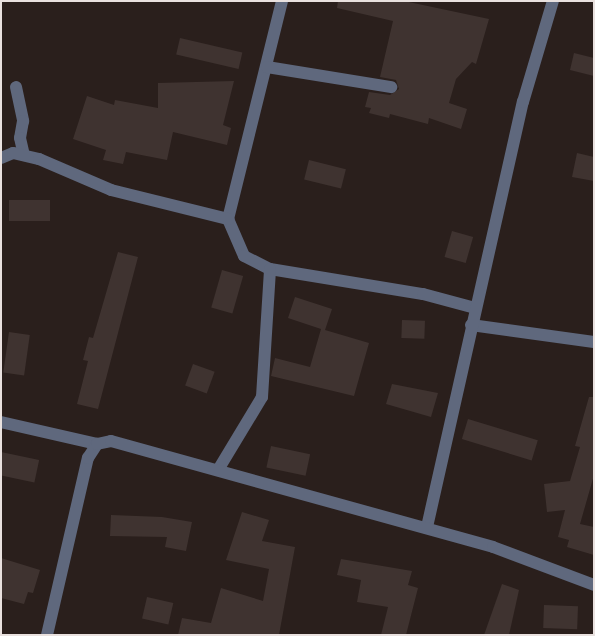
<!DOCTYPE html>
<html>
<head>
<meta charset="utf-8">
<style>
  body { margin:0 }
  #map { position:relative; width:595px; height:636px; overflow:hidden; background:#2a1f1c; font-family:"Roboto Condensed",sans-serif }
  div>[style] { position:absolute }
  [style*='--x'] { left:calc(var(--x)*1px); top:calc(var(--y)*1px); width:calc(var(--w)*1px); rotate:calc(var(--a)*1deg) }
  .building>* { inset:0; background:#3f3330; transform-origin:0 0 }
  .minor>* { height:12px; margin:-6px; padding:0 6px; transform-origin:6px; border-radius:6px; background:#5f687d }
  span { translate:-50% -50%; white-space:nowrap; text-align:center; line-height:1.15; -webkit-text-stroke:4px #211613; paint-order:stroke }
  .frame { position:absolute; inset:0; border:2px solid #e9e1df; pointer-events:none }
</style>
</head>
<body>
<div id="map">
  <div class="building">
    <i style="clip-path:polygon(338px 1px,404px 1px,489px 19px,476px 64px,472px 62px,456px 79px,449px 103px,467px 109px,461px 129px,429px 118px,428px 124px,390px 114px,389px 118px,369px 113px,371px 108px,365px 107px,369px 92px,390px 95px,399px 89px,396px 80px,380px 77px,393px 21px,337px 8px)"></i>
    <i style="left:180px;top:38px;width:64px;height:17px;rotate:13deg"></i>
    <i style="clip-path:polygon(574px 53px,594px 58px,594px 76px,570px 70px)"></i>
    <i style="clip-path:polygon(234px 81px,223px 125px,231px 128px,227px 145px,173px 132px,167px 160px,126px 152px,123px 164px,103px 160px,106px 150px,73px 139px,87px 96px,114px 105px,115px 100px,158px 108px,158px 83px)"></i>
    <i style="clip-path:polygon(577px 153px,594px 157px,594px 181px,572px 177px)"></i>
    <i style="left:309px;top:160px;width:38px;height:20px;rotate:14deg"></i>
    <i style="left:50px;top:200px;width:21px;height:41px;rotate:90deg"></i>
    <i style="left:452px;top:231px;width:22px;height:27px;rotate:16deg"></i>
    <i style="clip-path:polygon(118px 252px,138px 257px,98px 409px,77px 404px,88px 361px,83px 360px,89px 337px,93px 338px)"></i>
    <i style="left:222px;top:270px;width:22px;height:39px;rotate:16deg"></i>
    <i style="clip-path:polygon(295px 297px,332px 309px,325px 330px,369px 343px,354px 396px,271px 376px,275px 358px,310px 367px,321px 329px,288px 318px)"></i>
    <i style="left:402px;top:320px;width:23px;height:18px;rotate:2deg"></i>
    <i style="left:9px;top:332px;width:21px;height:41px;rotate:8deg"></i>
    <i style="left:193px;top:364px;width:23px;height:23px;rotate:20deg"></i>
    <i style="clip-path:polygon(392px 384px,438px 393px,431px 417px,386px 404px)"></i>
    <i style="clip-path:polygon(589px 397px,594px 397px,594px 475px,580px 524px,594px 527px,594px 555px,567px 547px,569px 540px,558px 537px,565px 510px,547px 512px,544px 484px,570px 481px,580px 447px,575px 446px)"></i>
    <i style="left:468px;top:419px;width:73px;height:21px;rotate:17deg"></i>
    <i style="left:271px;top:446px;width:40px;height:22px;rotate:12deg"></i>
    <i style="left:1px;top:452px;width:39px;height:23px;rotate:12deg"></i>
    <i style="clip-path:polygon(242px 512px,269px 520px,262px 541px,295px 547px,279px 635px,178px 635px,182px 618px,211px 623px,221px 588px,263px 601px,269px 569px,226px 560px)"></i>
    <i style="clip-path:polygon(111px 515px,162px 517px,192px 522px,186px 551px,165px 547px,167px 537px,110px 536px)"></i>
    <i style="clip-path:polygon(1px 558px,40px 570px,33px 593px,28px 592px,24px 604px,1px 598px)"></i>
    <i style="clip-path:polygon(341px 559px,412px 571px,408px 585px,418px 588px,406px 635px,381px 635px,388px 607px,357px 602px,361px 580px,337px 575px)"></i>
    <i style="clip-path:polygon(502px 584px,519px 590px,509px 635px,484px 635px)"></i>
    <i style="left:147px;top:597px;width:27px;height:22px;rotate:13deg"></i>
    <i style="left:544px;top:605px;width:34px;height:23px;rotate:2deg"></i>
  </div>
  <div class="minor">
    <i style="--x:282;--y:1;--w:225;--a:103.9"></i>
    <i style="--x:228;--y:219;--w:40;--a:66.6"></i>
    <i style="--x:244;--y:256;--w:29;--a:27"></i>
    <i style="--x:270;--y:269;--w:155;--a:9.3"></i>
    <i style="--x:423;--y:294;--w:54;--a:15.1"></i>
    <i style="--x:267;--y:67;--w:126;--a:9.2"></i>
    <i style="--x:16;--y:87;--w:35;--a:78"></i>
    <i style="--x:23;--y:121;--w:17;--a:100"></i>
    <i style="--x:20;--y:138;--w:17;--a:77"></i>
    <i style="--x:1;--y:158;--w:13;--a:-23"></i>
    <i style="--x:13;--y:153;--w:27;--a:13"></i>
    <i style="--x:39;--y:159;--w:78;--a:23.3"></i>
    <i style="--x:111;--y:190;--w:121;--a:13.9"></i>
    <i style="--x:471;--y:325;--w:124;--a:7.9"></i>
    <i style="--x:1;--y:422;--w:98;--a:12.9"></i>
    <i style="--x:218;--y:470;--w:85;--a:-58.9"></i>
    <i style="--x:262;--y:397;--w:128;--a:-86.4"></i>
    <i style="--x:427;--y:527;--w:436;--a:-77.3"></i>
    <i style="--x:523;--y:102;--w:105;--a:-73.5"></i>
    <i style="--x:47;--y:635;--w:182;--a:-77"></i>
    <i style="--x:88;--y:458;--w:17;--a:-57"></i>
    <i style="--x:97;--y:444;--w:14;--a:-12"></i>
    <i style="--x:111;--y:441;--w:396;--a:15.5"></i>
    <i style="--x:493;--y:547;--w:108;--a:20.6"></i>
  </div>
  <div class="frame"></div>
</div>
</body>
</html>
